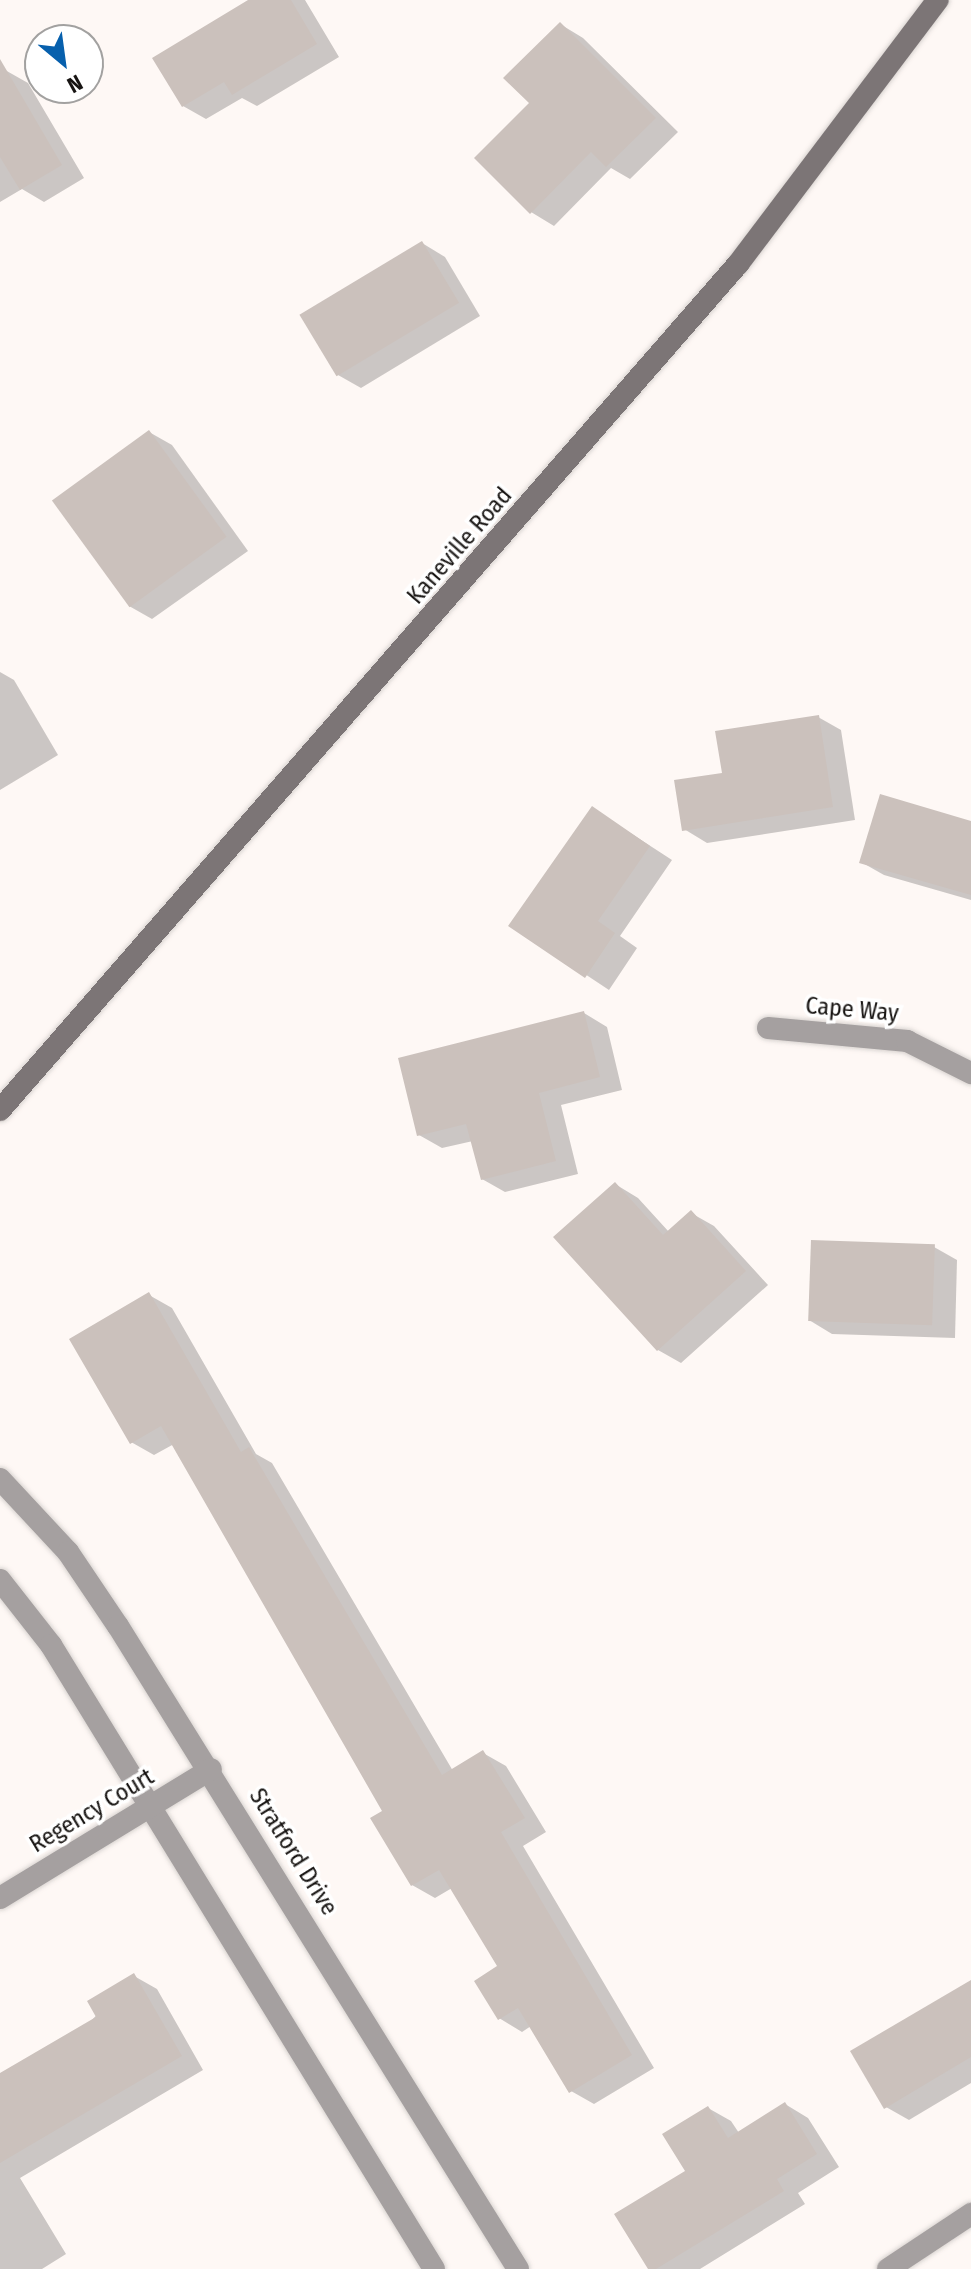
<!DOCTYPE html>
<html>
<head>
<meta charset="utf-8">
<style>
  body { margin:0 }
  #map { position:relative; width:971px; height:2269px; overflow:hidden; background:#fef8f5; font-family:"Fira Sans Condensed",sans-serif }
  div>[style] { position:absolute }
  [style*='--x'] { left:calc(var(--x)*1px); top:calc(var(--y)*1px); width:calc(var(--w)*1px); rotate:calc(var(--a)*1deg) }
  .shadow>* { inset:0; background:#0003 }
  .building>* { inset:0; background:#cbc1bc; transform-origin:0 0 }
  .roads { filter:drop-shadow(0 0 2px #d9d4d1) drop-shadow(0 0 2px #d9d4d1) }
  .minor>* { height:22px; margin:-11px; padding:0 11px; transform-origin:11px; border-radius:11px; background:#a5a0a0 }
  .secondary>* { height:22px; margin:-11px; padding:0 11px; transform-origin:11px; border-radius:11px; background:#7c7576 }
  span { translate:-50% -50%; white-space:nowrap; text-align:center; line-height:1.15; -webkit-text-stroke:7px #fff; paint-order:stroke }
  .street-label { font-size:24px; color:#171412 }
  .north { position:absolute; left:24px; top:24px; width:80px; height:80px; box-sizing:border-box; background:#fff; border:2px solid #a2a1a0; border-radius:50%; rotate:151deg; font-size:22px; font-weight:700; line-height:32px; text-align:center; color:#171412 }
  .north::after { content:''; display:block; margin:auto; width:28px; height:36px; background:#0760ad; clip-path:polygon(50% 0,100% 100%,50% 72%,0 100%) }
</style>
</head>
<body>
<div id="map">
  <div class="shadow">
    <i style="clip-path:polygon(251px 0,305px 0,339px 57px,257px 106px,242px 98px,206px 119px,183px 106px)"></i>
    <i style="clip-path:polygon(560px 24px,583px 38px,678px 132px,630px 179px,611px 168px,554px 226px,531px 212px,532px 103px)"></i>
    <i style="clip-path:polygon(5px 70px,28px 83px,84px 178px,44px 202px,22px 189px,0 202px,0 73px)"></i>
    <i style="clip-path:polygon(422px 243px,445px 257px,480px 316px,361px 388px,338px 375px)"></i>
    <i style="clip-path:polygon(149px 432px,172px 445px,248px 551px,152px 619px,129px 606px)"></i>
    <i style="clip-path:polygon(0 672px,14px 680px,58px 755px,0 790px)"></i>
    <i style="clip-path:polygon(818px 717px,841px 730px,855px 820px,707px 843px,684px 829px,724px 775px)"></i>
    <i style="clip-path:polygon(592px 808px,672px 860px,620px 936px,637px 948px,609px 990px,511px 925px)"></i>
    <i style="clip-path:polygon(971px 823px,971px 900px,884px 875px,861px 862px)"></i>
    <i style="clip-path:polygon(584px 1013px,607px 1027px,622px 1090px,561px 1105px,578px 1174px,505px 1192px,482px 1179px,473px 1141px,442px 1148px,419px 1135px)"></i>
    <i style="clip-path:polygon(615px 1184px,638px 1198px,669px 1232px,691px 1213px,714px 1226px,768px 1285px,681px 1363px,658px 1350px)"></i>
    <i style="clip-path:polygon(934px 1247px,957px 1260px,955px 1338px,832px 1334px,809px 1320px)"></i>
    <i style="clip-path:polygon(149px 1295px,172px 1308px,256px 1454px,272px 1463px,453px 1771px,483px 1753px,506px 1766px,546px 1832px,523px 1846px,654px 2068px,594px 2104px,571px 2091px,531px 2026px,522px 2032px,499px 2018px,500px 1967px,452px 1888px,435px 1898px,412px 1885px,385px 1811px,174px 1444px,154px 1455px,131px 1442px)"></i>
    <i style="clip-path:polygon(134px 1976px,157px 1989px,203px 2070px,20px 2178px,66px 2254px,42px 2269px,0 2269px,0 2116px)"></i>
    <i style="clip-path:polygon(971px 1982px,971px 2083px,909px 2120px,886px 2107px)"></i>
    <i style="clip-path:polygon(785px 2104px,808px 2118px,839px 2167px,798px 2193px,805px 2204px,700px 2269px,650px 2269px,708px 2108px,731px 2121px,739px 2133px)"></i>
  </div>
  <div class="building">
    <i style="clip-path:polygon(248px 0,291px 0,317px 44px,232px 95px,224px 82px,182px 107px,152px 58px)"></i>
    <i style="clip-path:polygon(560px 22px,656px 118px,606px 167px,591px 152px,530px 214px,474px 158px,529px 103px,503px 78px)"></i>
    <i style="clip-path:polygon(0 59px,62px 165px,20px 190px,0 157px)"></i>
    <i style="left:422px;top:241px;width:72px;height:143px;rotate:59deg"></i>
    <i style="left:149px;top:430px;width:132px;height:120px;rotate:54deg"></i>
    <i style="clip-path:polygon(819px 715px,833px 807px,682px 831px,674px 780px,722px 773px,715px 731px)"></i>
    <i style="clip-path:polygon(880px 794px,971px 821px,971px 895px,859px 863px)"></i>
    <i style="clip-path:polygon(592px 806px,650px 846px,598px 921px,615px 933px,585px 978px,508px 926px)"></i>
    <i style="clip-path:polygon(584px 1011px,600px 1077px,539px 1093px,556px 1161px,481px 1180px,466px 1124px,417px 1136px,398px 1058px)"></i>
    <i style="clip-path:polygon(615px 1182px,663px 1235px,691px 1210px,746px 1271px,657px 1351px,553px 1237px)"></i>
    <i style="left:811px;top:1240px;width:124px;height:81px;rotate:2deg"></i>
    <i style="clip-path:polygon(149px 1292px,241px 1452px,249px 1447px,442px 1775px,483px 1750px,525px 1818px,501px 1832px,632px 2055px,569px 2093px,518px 2008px,498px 2020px,474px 1981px,497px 1966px,439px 1870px,411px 1886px,370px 1818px,382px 1811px,161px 1426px,130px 1444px,69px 1339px)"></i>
    <i style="clip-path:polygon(134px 1973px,182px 2056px,0 2163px,0 2073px,96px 2017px,87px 2001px)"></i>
    <i style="clip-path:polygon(971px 1980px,971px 2057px,884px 2109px,850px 2051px)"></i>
    <i style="clip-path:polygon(785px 2102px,817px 2154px,777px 2179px,784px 2191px,656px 2269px,648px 2269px,614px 2214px,685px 2171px,662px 2134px,708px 2106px,728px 2138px)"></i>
  </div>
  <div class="roads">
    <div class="minor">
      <i style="--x:768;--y:1028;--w:140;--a:5.3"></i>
      <i style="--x:907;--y:1041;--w:72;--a:26.6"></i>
      <i style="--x:0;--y:1479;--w:100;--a:47"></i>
      <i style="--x:68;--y:1552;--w:89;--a:56"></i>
      <i style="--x:118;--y:1626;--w:757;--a:58.11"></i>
      <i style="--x:0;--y:1580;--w:83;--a:51.9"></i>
      <i style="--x:51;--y:1645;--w:732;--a:58.46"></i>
      <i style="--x:0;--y:1898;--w:247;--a:-31.4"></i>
      <i style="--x:888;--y:2269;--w:100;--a:-33.5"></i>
    </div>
    <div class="secondary">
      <i style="--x:0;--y:1110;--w:1123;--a:-48.9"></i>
      <i style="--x:738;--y:264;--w:331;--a:-52.9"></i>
    </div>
  </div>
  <div class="street-label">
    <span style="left:460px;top:546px;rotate:-49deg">Kaneville Road</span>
    <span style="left:852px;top:1010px;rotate:5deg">Cape Way</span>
    <span style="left:92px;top:1811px;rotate:-31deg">Regency Court</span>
    <span style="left:293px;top:1852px;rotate:58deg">Stratford Drive</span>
  </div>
  <div class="north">N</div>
</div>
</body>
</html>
